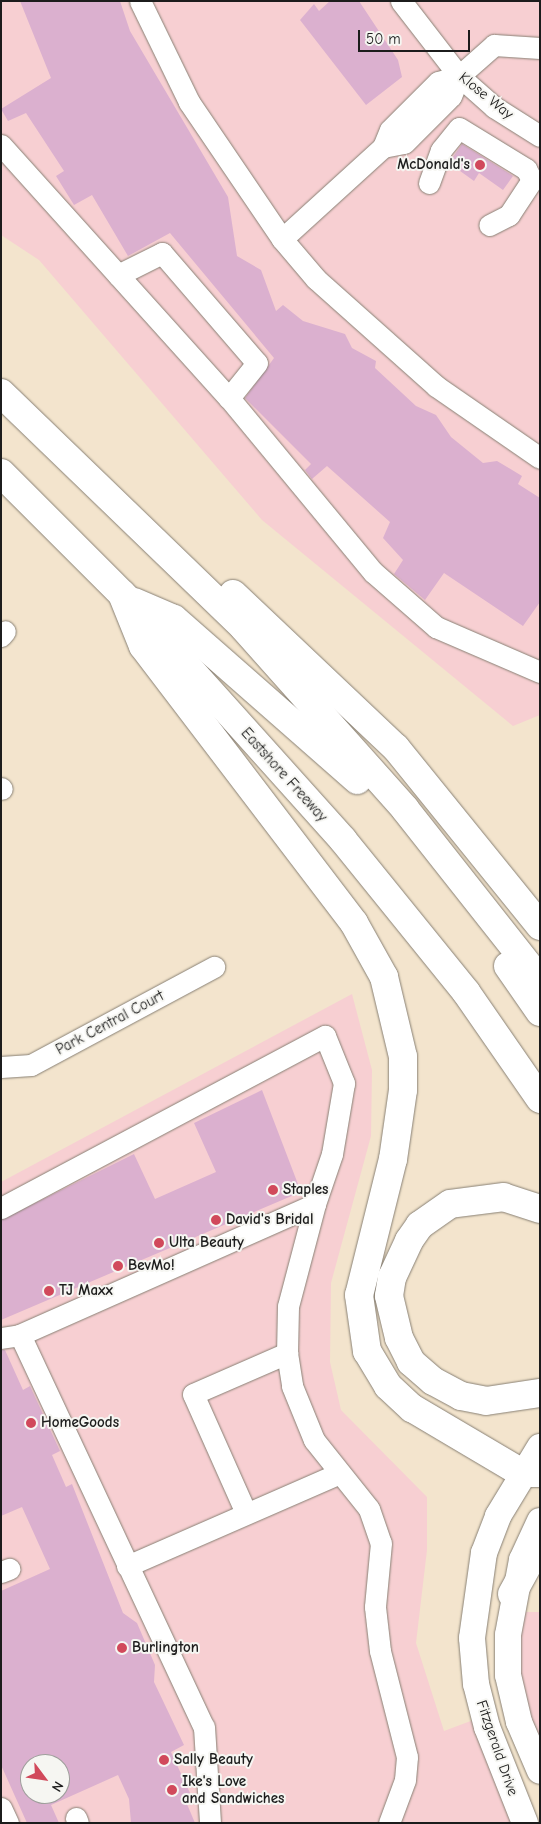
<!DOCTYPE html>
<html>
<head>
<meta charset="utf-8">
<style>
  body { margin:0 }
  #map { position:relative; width:541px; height:1824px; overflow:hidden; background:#f3e4cd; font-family:"Comic Neue",sans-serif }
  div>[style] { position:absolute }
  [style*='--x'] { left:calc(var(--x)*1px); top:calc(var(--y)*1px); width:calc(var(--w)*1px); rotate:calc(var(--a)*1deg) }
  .built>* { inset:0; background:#f7cfd2 }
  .building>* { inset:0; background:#dbb0cf }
  .roads { filter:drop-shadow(0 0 1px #888074) drop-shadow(0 0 1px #888074) }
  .minor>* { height:21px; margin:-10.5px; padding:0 10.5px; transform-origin:10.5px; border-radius:10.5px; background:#fff }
  .major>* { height:26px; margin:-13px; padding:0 13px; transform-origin:13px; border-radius:13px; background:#fff }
  .highway>* { height:28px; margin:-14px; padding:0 14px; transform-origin:14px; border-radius:14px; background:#fff }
  .dots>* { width:14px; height:14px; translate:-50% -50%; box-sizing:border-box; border:2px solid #f6f6f2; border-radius:50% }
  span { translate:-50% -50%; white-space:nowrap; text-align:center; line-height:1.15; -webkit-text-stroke:4px #f6f6f2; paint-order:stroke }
  .street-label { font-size:15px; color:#1c1c1c }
  .poi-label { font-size:15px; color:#1c1c1c; font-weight:700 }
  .right { translate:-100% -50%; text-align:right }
  .left { translate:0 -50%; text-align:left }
  .frame { position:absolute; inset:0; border:2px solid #1c1c1c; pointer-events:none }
  .north { position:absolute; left:20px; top:1754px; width:50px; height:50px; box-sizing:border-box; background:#f6f6f2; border:1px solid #9f9f9c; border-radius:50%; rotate:121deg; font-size:14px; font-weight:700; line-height:20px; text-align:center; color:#1c1c1c }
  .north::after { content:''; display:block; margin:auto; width:18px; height:22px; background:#d1495b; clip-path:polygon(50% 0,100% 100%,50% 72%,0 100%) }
  .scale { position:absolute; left:358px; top:30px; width:112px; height:22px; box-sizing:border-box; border:2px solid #1c1c1c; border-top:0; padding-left:6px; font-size:15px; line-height:18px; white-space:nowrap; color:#1c1c1c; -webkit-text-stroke:4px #f6f6f2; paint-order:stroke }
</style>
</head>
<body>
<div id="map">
  <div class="built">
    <i style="clip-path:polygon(1px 1px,540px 1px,540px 715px,513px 726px,262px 520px,39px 260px,1px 235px)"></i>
    <i style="clip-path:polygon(evenodd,352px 994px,372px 1070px,371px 1136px,331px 1283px,330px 1362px,341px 1410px,427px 1497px,427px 1550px,416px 1643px,444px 1731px,476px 1719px,522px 1823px,1px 1823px,1px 1182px,352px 994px,30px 1764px,60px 1764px,60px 1794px,30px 1794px,30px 1764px)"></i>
    <i style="clip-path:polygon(520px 1612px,540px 1612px,540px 1750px,519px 1675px)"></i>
  </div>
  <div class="building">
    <i style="clip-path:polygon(20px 1px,120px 1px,130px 31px,228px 197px,237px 256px,261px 270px,276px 311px,283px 305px,303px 321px,345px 334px,352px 348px,376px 361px,375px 368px,416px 406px,436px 415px,451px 437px,483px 463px,497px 461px,522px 476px,518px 484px,540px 498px,540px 602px,523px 626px,444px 573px,425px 600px,394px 574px,403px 560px,383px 538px,390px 522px,327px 466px,312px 479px,305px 470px,311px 464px,245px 398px,274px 358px,170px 233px,128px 256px,92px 195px,74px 205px,56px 176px,64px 171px,26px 113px,8px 121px,1px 109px,51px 78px)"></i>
    <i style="clip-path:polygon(330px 1px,359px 1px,398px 60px,402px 77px,366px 105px,300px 20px,314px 4px,319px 11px)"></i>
    <i style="clip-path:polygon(462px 144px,513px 176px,503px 190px,479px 173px,474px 181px,449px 163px)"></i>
    <i style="clip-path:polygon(262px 1090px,301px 1192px,1px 1320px,1px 1220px,134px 1154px,155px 1199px,216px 1172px,194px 1123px)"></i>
    <i style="clip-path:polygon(evenodd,1px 1350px,5px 1350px,23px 1390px,30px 1386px,60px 1451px,52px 1455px,66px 1487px,72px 1484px,123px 1613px,137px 1623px,155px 1665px,154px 1682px,184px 1745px,171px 1752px,190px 1793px,184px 1797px,195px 1823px,131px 1823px,129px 1799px,118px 1775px,51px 1805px,59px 1823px,27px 1823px,1px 1765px,1px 1591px,50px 1569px,22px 1507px,1px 1516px,1px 1350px,30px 1764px,60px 1764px,60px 1794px,30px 1794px,30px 1764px)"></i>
  </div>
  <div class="roads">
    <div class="minor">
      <i style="--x:140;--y:1;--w:112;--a:64.1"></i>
      <i style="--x:189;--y:102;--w:166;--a:55.8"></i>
      <i style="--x:282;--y:239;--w:52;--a:49.6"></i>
      <i style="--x:316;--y:279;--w:161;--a:41.7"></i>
      <i style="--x:436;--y:386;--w:126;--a:34.7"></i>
      <i style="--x:401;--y:1;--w:95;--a:52.3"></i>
      <i style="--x:459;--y:76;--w:47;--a:41.5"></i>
      <i style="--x:494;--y:107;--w:54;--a:32.2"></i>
      <i style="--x:1;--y:145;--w:341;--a:48"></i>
      <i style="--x:229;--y:398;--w:226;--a:50.4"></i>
      <i style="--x:373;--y:572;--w:84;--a:41.1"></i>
      <i style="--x:436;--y:627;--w:113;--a:23.4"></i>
      <i style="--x:383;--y:147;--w:21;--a:-11"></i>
      <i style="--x:404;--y:143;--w:66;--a:-45"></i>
      <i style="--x:451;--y:96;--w:22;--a:-68"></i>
      <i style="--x:429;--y:183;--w:35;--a:-70"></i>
      <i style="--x:441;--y:150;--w:28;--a:-51"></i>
      <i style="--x:459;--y:128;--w:79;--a:31.5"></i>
      <i style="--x:526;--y:169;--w:13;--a:61"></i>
      <i style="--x:532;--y:180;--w:42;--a:123.3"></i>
      <i style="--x:509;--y:215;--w:22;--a:153"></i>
      <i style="--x:282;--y:239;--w:137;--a:-42.3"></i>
      <i style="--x:383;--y:147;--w:18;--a:-68"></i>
      <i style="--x:390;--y:130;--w:68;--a:-45"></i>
      <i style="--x:438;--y:82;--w:22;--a:-16"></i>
      <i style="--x:459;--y:76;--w:47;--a:-41.5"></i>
      <i style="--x:494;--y:45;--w:46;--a:3.7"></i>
      <i style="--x:118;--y:275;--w:49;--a:-26.6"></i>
      <i style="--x:162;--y:253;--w:145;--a:49.2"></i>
      <i style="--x:257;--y:363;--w:45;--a:128.7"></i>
      <i style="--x:1;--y:636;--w:6;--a:-51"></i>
      <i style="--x:1;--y:788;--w:1;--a:45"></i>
      <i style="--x:1;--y:1067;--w:30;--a:-4"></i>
      <i style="--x:31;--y:1065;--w:208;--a:-28.2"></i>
      <i style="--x:315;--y:1204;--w:106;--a:104.8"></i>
      <i style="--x:288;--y:1306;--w:47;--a:91.2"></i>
      <i style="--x:287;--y:1353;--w:33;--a:81"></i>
      <i style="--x:292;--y:1386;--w:58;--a:67.8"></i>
      <i style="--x:314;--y:1440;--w:88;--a:51.4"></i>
      <i style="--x:369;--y:1509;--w:36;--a:71"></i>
      <i style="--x:381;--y:1543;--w:64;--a:95.4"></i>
      <i style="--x:375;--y:1607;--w:44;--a:83.5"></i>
      <i style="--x:380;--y:1651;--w:109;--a:75.7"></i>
      <i style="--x:407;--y:1757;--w:23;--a:95"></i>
      <i style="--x:405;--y:1780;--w:46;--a:110.4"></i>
      <i style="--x:1;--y:1208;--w:367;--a:-28"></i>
      <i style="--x:325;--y:1036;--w:51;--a:68"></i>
      <i style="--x:344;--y:1083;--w:72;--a:99.6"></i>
      <i style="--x:332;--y:1154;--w:53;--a:108.8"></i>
      <i style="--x:315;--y:1204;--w:323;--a:156.1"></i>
      <i style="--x:1;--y:1338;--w:19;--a:-9"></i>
      <i style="--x:20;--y:1335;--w:433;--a:64.9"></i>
      <i style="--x:204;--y:1727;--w:96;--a:86.4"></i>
      <i style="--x:246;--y:1513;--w:130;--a:-114"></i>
      <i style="--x:193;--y:1394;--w:103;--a:-23.6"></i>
      <i style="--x:127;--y:1566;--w:232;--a:-23.6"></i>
      <i style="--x:1;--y:1572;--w:9;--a:-21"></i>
      <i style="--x:1;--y:1808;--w:17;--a:65"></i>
      <i style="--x:76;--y:1818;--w:5;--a:68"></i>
    </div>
    <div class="major">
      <i style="--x:540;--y:1521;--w:43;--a:114.8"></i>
      <i style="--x:522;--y:1560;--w:76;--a:100.6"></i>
      <i style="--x:508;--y:1635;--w:40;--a:90"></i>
      <i style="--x:508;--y:1675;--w:48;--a:76.8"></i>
      <i style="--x:519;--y:1722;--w:53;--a:66.8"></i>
      <i style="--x:525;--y:1823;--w:103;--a:-111.6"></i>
      <i style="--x:487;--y:1727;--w:44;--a:-104.3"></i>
      <i style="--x:476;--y:1684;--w:46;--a:-95"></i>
      <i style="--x:472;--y:1638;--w:86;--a:-82"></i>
      <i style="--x:484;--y:1553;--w:40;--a:-69"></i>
      <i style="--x:498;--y:1516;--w:81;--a:-58.7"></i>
    </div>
    <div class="highway">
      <i style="--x:1;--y:393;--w:338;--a:44"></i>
      <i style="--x:244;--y:628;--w:242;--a:48.3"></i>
      <i style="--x:405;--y:809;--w:218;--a:51.7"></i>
      <i style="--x:1;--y:473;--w:177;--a:45"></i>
      <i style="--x:126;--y:598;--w:325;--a:48.1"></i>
      <i style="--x:343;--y:840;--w:196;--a:51"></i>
      <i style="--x:466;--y:992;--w:130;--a:55.3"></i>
      <i style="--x:122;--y:594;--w:56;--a:68"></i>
      <i style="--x:143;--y:646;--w:348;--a:52.7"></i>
      <i style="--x:354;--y:923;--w:62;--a:60.9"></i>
      <i style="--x:384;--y:977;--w:82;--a:76.6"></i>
      <i style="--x:403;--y:1057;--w:33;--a:90"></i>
      <i style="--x:403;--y:1090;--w:70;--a:98.2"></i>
      <i style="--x:393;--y:1159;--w:140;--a:104"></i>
      <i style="--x:359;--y:1295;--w:57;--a:81.9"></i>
      <i style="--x:367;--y:1351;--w:41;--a:59"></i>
      <i style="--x:388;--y:1386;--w:33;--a:43"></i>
      <i style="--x:412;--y:1408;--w:128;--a:30.6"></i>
      <i style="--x:522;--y:1473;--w:18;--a:0"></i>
      <i style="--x:233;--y:594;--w:224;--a:43.4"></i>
      <i style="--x:396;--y:748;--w:229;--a:51"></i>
      <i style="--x:134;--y:602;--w:43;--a:23"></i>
      <i style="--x:174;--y:619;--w:244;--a:41.3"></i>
      <i style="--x:508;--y:966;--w:56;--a:55.2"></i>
      <i style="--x:540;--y:1209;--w:38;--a:-162"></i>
      <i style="--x:504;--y:1197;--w:54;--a:172.6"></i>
      <i style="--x:450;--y:1204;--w:37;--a:145"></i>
      <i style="--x:420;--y:1225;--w:19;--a:125"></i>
      <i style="--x:409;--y:1241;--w:40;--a:115"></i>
      <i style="--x:392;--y:1277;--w:19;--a:99"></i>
      <i style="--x:389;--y:1296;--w:43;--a:76.6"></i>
      <i style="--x:399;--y:1338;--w:27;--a:63"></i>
      <i style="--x:411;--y:1362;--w:29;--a:41"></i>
      <i style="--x:433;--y:1381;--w:32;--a:28"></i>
      <i style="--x:461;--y:1396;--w:25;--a:11"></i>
      <i style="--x:486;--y:1401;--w:55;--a:-8.4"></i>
      <i style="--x:512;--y:1594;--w:58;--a:-61.2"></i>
    </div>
  </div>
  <div class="dots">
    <i style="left:480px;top:165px;background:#d1495b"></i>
    <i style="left:273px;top:1190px;background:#d1495b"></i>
    <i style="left:216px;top:1220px;background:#d1495b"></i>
    <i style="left:159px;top:1243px;background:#d1495b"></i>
    <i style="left:118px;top:1266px;background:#d1495b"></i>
    <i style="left:49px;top:1291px;background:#d1495b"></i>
    <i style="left:31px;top:1423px;background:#d1495b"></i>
    <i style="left:122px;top:1648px;background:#d1495b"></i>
    <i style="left:164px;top:1760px;background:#d1495b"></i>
    <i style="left:172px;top:1790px;background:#d1495b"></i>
  </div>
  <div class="street-label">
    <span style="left:486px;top:96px;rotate:39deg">Klose Way</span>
    <span style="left:284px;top:775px;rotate:48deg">Eastshore Freeway</span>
    <span style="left:110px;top:1023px;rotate:-28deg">Park Central Court</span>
    <span style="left:497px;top:1748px;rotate:71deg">Fitzgerald Drive</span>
  </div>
  <div class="poi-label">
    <span class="right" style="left:470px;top:165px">McDonald's</span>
    <span class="left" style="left:283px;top:1190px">Staples</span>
    <span class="left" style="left:226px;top:1220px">David's Bridal</span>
    <span class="left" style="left:169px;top:1243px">Ulta Beauty</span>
    <span class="left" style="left:128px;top:1266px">BevMo!</span>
    <span class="left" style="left:59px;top:1291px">TJ Maxx</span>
    <span class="left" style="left:41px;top:1423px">HomeGoods</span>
    <span class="left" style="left:132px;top:1648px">Burlington</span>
    <span class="left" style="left:174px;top:1760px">Sally Beauty</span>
    <span class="left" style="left:182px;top:1790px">Ike's Love<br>and Sandwiches</span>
  </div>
  <div class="frame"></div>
  <div class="north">N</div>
  <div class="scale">50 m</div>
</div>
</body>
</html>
